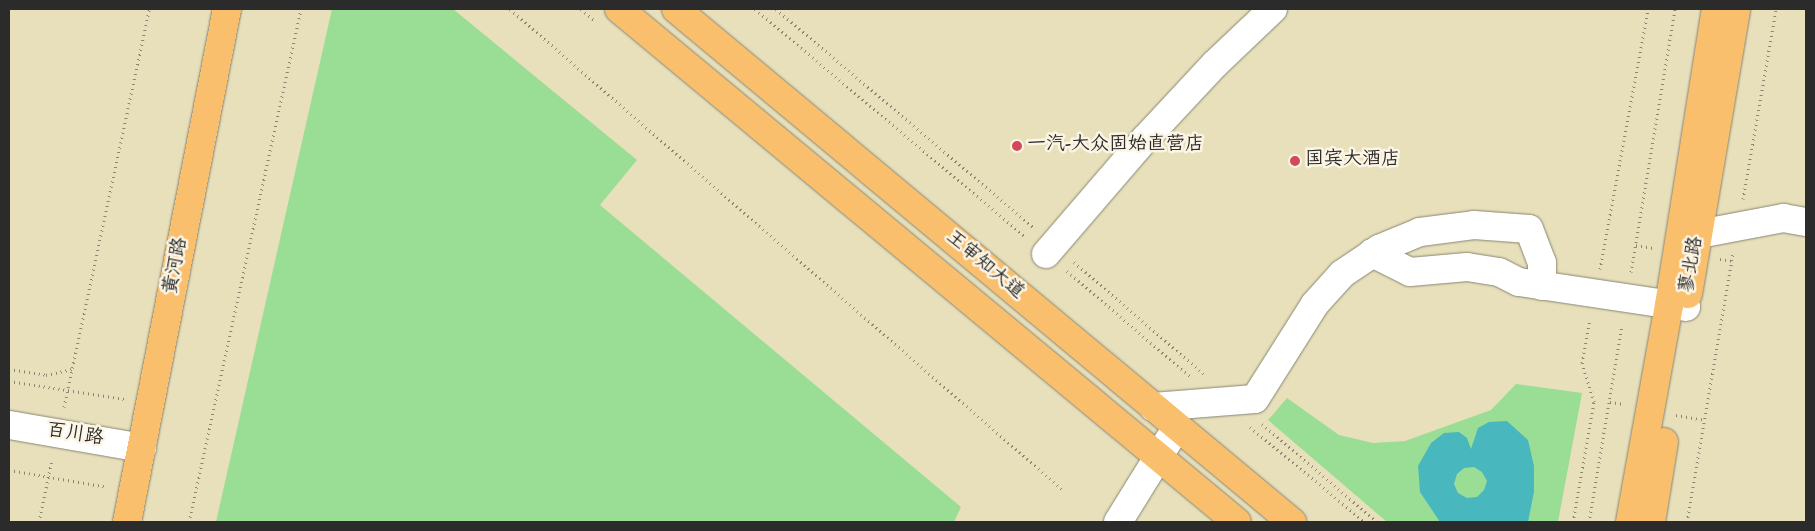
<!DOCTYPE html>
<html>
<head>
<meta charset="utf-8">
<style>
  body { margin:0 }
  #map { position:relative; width:1815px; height:531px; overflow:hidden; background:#e7e0bb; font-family:"Gochi Hand","LXGW WenKai TC",sans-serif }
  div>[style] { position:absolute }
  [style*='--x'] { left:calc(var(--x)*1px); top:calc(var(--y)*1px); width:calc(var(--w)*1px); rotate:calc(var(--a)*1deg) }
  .green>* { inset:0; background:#9add95 }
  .water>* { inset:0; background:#48b8be }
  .path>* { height:3px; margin-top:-1.5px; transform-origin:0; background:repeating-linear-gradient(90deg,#898673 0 1px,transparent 0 5px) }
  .roads { filter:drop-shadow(0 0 1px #898673) drop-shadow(0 0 1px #898673) }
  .minor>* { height:28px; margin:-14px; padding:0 14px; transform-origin:14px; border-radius:14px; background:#fff }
  .major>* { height:28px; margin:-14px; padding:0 14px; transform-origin:14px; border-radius:14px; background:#f9bf6d }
  .dots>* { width:14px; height:14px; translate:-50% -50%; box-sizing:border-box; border:2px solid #fcf5e5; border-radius:50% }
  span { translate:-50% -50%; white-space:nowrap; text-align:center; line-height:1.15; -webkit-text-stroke:5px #fcf5e5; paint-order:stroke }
  .poi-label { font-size:19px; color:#2b2b2b }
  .left { translate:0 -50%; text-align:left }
  .street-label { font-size:19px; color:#2b2b2b }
  .frame { position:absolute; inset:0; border:10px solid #2b2b2b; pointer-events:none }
</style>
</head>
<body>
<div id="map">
  <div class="green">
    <i style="clip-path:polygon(332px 9px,453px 9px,637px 160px,600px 205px,961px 507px,954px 522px,216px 522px)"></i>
    <i style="clip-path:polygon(1516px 384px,1582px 393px,1558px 522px,1387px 522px,1268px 420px,1287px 398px,1339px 435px,1373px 443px,1405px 441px,1491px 410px)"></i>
  </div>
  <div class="water">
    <i style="clip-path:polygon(evenodd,1507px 421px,1528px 440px,1534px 466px,1534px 492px,1528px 522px,1440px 522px,1420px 492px,1418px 466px,1431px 443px,1444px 433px,1459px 432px,1467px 438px,1471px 449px,1478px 428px,1489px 422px,1507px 421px,1474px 467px,1482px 472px,1487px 481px,1484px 490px,1477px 497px,1467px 498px,1458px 493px,1454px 484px,1457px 474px,1464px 468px,1474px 467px)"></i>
  </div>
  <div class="path">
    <i style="--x:510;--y:9;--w:734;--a:41.02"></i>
    <i style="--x:581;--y:9;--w:17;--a:40"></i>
    <i style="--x:755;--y:9;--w:354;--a:40.1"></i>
    <i style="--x:776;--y:9;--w:337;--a:40.3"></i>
    <i style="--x:1743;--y:199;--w:193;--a:-80.1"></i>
    <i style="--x:1636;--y:245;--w:17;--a:10"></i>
    <i style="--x:1720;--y:259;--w:12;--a:9"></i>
    <i style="--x:1074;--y:262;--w:174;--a:40.8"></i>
    <i style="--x:1600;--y:269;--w:264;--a:-79.5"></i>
    <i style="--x:1067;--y:271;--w:165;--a:40.6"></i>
    <i style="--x:1631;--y:272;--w:267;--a:-80.5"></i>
    <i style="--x:9;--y:369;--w:37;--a:9"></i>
    <i style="--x:46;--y:375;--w:27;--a:-13"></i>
    <i style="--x:9;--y:381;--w:117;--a:8.8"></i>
    <i style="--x:1610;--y:402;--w:14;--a:8"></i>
    <i style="--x:64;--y:407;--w:407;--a:-77.9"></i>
    <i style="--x:1676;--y:415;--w:29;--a:10"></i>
    <i style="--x:1262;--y:424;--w:151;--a:40.4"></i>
    <i style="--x:1250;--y:427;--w:149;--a:39.6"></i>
    <i style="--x:9;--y:470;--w:99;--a:9.8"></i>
    <i style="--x:39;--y:522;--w:64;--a:-78.3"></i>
    <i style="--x:189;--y:522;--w:525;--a:-77.68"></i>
    <i style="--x:1573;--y:522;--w:122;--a:-80.1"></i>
    <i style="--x:1594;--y:402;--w:41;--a:-107.1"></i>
    <i style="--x:1582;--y:363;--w:45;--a:-79.7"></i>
    <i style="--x:1589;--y:522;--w:200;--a:-80.5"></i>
    <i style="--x:1687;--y:522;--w:272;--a:-80.3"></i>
  </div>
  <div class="roads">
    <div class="minor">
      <i style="--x:1699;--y:234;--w:86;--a:-10.8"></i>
      <i style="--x:1783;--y:218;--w:23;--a:10"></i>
      <i style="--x:1372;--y:253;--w:42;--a:26.6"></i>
      <i style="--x:1410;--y:272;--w:57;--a:-5"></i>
      <i style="--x:1467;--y:267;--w:32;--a:9"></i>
      <i style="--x:1499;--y:272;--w:22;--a:27"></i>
      <i style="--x:1519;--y:282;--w:169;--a:8.5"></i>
      <i style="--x:1046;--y:254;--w:152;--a:-49.3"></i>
      <i style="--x:1145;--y:139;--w:103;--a:-47"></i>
      <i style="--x:1215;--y:64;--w:80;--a:-43.5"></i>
      <i style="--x:1153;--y:407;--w:102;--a:-4.5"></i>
      <i style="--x:1255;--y:399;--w:112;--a:-57.7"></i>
      <i style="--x:1315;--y:304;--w:40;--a:-48"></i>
      <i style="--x:1342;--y:274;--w:45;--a:-34"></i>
      <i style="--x:1379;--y:249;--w:44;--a:-22.5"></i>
      <i style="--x:1420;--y:232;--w:54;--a:-7.4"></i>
      <i style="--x:1474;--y:225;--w:55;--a:4.2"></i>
      <i style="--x:1529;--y:229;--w:36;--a:69"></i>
      <i style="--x:1542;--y:263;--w:23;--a:90"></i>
      <i style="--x:9;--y:425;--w:135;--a:9.8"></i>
      <i style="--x:1118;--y:522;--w:112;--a:-58.2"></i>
    </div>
    <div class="major">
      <i style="--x:619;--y:9;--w:803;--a:39.7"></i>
      <i style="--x:676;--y:9;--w:802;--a:39.79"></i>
      <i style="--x:1688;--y:294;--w:289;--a:-80.4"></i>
      <i style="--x:127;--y:522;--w:523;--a:-78.97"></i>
      <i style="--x:1630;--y:522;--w:220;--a:-79.8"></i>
      <i style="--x:1669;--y:305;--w:300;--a:-81"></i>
      <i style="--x:1651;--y:522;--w:81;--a:-80.8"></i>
    </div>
  </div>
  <div class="dots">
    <i style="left:1017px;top:146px;background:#d1495b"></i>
    <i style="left:1295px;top:161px;background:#d1495b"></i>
  </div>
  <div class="poi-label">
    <span class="left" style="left:1027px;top:146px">一汽-大众固始直营店</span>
    <span class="left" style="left:1305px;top:161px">国宾大酒店</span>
  </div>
  <div class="street-label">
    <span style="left:1693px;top:265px;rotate:-80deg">蓼北路</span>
    <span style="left:177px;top:266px;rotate:-79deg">黄河路</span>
    <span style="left:984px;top:266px;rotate:40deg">王审知大道</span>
    <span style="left:75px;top:436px;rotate:9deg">百川路</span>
  </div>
  <div class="frame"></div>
</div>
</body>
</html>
